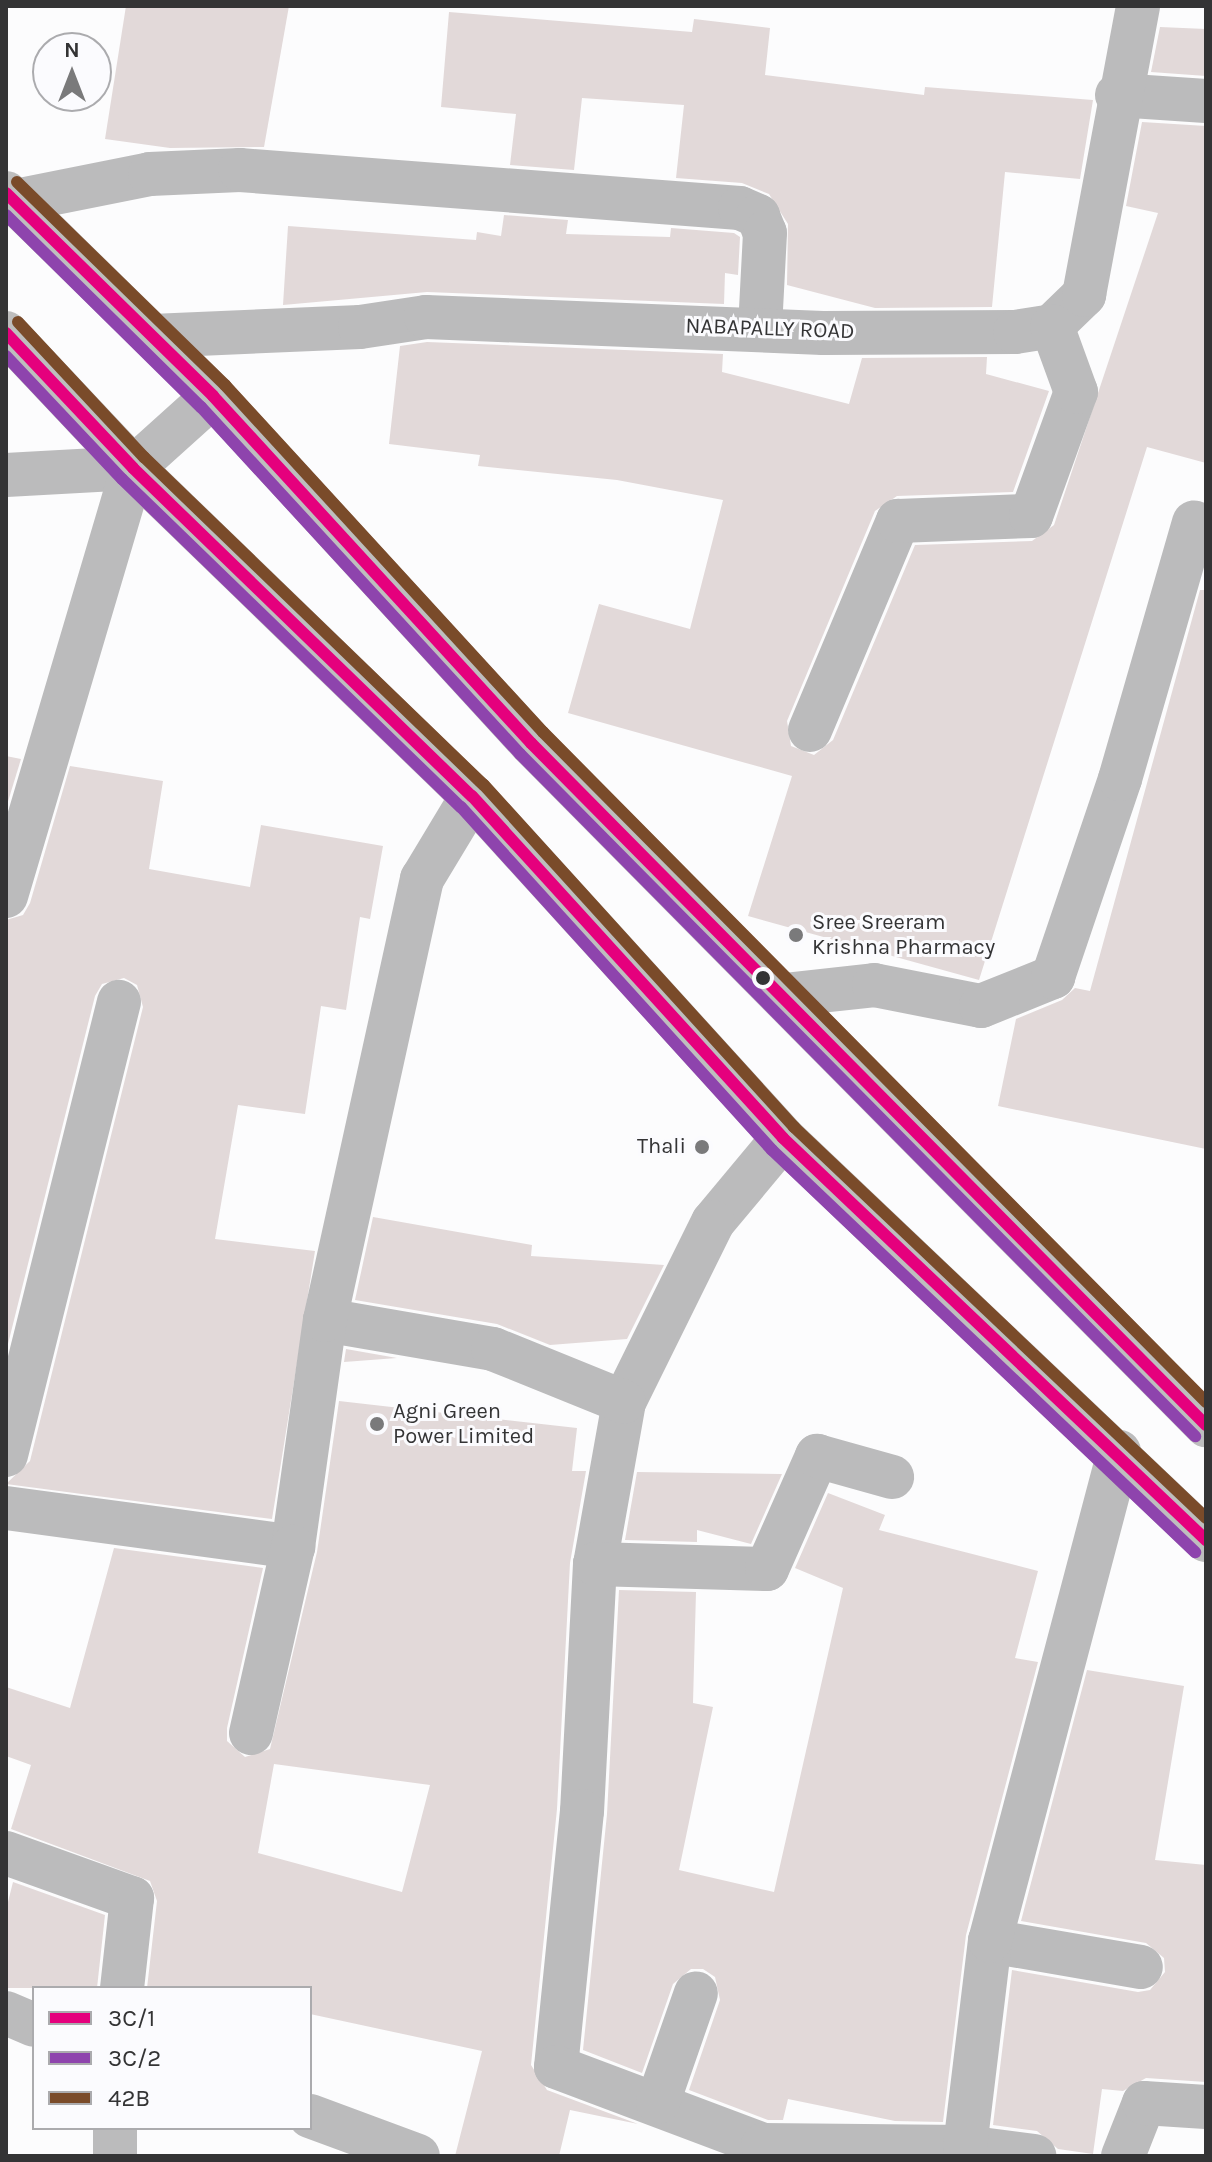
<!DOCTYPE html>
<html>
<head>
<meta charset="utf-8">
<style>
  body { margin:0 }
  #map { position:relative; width:1212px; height:2162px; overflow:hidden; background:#fcfcfd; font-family:Karla,sans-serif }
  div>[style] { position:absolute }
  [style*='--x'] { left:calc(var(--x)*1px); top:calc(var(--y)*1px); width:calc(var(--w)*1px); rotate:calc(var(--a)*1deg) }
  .building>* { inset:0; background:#e2d9d9 }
  .minor>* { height:44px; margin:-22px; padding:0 22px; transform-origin:22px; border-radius:22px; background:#bbbbbc }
  .major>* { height:44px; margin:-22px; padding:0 22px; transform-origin:22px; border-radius:22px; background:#bebebe }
  .bus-1>* { height:12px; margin:-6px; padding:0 6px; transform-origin:6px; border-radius:6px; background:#e5007d }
  .bus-2>* { height:12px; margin:-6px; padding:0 6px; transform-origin:6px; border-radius:6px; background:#8e44ad }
  .bus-3>* { height:12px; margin:-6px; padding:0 6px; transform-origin:6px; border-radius:6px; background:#7a4b2a }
  .dots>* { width:22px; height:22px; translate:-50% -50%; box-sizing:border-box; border:4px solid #fbfbfe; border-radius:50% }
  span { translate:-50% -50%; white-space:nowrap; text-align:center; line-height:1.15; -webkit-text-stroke:6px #fbfbfe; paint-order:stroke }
  .street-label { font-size:22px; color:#343435 }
  .poi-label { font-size:22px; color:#343435 }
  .left { translate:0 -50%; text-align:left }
  .right { translate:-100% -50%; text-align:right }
  .frame { position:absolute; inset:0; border:8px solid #343435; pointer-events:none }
  .legend { position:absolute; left:32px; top:1986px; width:280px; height:144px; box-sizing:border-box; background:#fbfbfe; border:2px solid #ababae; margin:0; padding:10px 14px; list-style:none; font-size:24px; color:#343435 }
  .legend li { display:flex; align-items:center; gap:16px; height:40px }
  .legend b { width:40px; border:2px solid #ababae }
  .north { position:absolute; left:32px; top:32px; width:80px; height:80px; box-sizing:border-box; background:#fbfbfe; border:2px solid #ababae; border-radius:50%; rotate:0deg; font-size:22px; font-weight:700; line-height:32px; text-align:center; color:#343435 }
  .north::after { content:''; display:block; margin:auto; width:28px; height:36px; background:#7a7a7b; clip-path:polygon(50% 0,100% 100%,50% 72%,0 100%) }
</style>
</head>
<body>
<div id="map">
  <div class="building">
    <i style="clip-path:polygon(126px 6px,289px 6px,264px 147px,170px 148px,105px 139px)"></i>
    <i style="clip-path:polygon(449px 12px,692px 32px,694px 19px,770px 28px,765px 75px,924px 95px,925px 87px,1093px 100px,1080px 179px,1005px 172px,992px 307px,875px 308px,787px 285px,788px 224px,769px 194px,742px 183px,676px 178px,684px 105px,582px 98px,574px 170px,510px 165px,516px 114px,441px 107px)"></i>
    <i style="clip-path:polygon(1160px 27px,1206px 29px,1206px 76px,1151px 72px)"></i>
    <i style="clip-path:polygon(1142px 122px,1206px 126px,1206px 463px,1147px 447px,979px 980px,748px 916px,792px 776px,568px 713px,599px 604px,690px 629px,723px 500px,617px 480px,478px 466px,480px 455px,389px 444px,400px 346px,427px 342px,723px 354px,722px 372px,849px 404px,862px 358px,987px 357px,986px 374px,1049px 391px,1013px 492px,897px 496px,875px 511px,787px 721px,791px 746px,814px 755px,833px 740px,915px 545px,1032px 541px,1054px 525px,1158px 213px,1126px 206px)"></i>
    <i style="clip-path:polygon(504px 215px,568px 220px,566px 234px,670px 237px,671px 228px,734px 233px,740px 237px,738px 275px,725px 273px,724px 304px,427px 292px,283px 305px,288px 226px,476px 240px,477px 232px,501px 236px)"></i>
    <i style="clip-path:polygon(1200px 590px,1206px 590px,1206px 1149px,998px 1106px,1016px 1019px,1062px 1000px,1075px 988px,1090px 991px)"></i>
    <i style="clip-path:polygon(6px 756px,21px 759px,6px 808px)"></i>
    <i style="clip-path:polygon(70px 766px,163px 781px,149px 869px,250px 887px,261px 825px,383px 846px,370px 919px,360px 917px,346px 1010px,321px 1006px,305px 1114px,238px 1105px,215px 1239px,315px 1251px,272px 1519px,6px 1484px,30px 1461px,143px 1007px,137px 985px,124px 978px,102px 984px,95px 996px,6px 1352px,6px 920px,23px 915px,30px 903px)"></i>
    <i style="clip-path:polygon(373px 1217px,532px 1245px,531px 1256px,664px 1265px,627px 1339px,550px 1345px,497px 1324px,355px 1300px)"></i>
    <i style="clip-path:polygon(346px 1349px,397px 1358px,344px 1362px)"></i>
    <i style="clip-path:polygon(evenodd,339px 1401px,577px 1428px,572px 1471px,586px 1471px,570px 1563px,557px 1809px,531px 2065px,547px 2090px,638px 2124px,570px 2110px,559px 2156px,455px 2156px,482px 2051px,310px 2014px,310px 1988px,147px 1988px,157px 1901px,150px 1881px,11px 1829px,31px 1765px,6px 1756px,6px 1687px,70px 1708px,114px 1548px,263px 1568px,227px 1728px,227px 1741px,245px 1757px,270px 1749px,317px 1552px,339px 1401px,274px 1764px,430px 1785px,402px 1892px,258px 1853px,274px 1764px)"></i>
    <i style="clip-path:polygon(637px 1472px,781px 1474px,782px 1474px,751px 1544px,697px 1530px,697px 1542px,625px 1540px)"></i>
    <i style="clip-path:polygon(828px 1493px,885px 1515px,879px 1530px,1038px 1571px,1015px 1658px,1038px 1662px,966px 1935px,943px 2122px,895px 2121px,788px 2099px,783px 2120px,768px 2120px,689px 2090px,720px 2000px,715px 1977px,703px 1969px,691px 1969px,673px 1984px,642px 2073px,583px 2050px,607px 1814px,619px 1590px,696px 1592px,693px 1703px,713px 1707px,679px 1870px,774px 1892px,843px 1588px,795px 1568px)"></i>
    <i style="clip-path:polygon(1087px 1670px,1184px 1686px,1155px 1860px,1206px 1865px,1206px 2082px,1146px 2078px,1123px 2091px,1102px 2089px,1093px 2154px,1058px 2149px,1037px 2131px,993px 2125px,1012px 1970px,1138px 1992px,1150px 1990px,1165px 1972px,1164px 1958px,1146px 1943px,1021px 1921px)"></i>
    <i style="clip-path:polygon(13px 1882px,105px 1915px,97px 1988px,6px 1988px,6px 1910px)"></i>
  </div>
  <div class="minor">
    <i style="--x:1117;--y:95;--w:89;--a:3.9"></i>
    <i style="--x:15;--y:201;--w:138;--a:-11.3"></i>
    <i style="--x:150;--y:174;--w:90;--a:-2.5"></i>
    <i style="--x:240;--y:170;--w:501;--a:4.35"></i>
    <i style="--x:740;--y:208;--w:20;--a:24"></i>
    <i style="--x:758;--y:216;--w:18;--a:68"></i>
    <i style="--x:765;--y:233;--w:97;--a:93"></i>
    <i style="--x:152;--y:336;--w:208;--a:-2.5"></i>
    <i style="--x:360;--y:327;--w:67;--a:-8.6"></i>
    <i style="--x:426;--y:317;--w:397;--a:2.3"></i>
    <i style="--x:823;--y:333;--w:192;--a:-0.3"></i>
    <i style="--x:1015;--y:332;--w:37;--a:-9"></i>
    <i style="--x:1052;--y:326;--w:45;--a:-44.1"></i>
    <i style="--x:1084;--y:295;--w:294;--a:-79.4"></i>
    <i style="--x:133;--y:468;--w:108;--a:-42"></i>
    <i style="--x:6;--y:475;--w:127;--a:-3.2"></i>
    <i style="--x:810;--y:730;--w:227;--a:-67.2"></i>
    <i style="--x:898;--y:521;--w:133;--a:-2.2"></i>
    <i style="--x:1031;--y:516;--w:132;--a:-70.1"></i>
    <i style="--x:1076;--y:392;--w:70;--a:-110"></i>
    <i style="--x:6;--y:896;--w:446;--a:-73.5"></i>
    <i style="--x:784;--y:995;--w:91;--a:-6.3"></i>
    <i style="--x:874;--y:985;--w:109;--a:11.1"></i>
    <i style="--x:981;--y:1006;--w:78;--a:-21.9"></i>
    <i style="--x:1053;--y:977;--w:209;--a:-71.3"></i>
    <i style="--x:1120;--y:779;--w:267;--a:-73.9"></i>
    <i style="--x:783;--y:1138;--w:109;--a:129.8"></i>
    <i style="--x:713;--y:1222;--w:201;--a:116.3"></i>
    <i style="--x:624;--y:1402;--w:165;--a:100.1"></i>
    <i style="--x:595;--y:1564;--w:247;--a:93"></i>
    <i style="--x:582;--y:1811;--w:257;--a:95.8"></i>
    <i style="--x:556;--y:2067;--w:221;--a:20.6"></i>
    <i style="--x:763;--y:2145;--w:202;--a:0.6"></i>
    <i style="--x:965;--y:2147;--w:70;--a:7.4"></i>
    <i style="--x:325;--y:1320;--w:170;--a:9.8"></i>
    <i style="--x:493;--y:1349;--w:141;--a:22"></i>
    <i style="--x:6;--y:1455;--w:467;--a:-76"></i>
    <i style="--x:6;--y:1508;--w:290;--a:7.7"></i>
    <i style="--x:293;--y:1547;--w:229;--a:-82"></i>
    <i style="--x:325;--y:1320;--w:452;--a:-77.6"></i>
    <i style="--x:422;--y:879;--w:97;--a:-58.9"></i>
    <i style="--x:595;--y:1564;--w:172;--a:1.7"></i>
    <i style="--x:767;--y:1569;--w:124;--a:-66.1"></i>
    <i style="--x:817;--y:1456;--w:78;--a:15.6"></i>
    <i style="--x:251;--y:1733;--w:191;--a:-77.3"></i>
    <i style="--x:6;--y:1853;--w:134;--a:19.7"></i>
    <i style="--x:132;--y:1898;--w:91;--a:96.3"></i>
    <i style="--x:990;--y:1941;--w:153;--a:9.8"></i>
    <i style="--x:6;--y:2013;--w:30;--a:23"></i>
    <i style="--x:658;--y:2102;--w:115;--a:-70.8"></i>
    <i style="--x:310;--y:2116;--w:115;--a:20.3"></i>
    <i style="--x:115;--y:2128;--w:28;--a:90"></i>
    <i style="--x:965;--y:2147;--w:208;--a:-83.1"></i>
    <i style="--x:990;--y:1941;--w:506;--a:-75.22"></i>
    <i style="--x:1123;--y:2156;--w:57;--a:-68.4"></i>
    <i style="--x:1144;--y:2103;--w:62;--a:3.7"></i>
  </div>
  <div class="major">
    <i style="--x:6;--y:193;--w:290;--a:44.4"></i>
    <i style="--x:213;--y:396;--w:471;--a:47.5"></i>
    <i style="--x:531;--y:743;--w:960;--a:45.3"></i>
    <i style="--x:6;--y:333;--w:185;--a:46.7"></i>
    <i style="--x:133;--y:468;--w:472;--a:44.1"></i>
    <i style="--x:472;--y:796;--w:462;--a:47.7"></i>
    <i style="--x:783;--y:1138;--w:584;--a:43.54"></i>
  </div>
  <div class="bus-1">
    <i style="--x:6;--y:193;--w:290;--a:44.4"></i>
    <i style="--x:213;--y:396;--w:471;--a:47.5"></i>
    <i style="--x:531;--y:743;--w:960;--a:45.3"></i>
    <i style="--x:6;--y:333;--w:185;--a:46.7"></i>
    <i style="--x:133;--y:468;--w:472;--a:44.1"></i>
    <i style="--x:472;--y:796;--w:462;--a:47.7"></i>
    <i style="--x:783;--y:1138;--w:584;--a:43.54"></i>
  </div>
  <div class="bus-2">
    <i style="--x:6;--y:215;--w:274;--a:44.6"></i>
    <i style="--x:201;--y:407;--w:471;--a:47.4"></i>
    <i style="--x:520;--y:754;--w:960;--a:45.3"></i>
    <i style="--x:6;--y:356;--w:169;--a:46.7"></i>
    <i style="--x:122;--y:479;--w:472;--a:44.1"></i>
    <i style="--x:461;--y:807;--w:463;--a:47.8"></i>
    <i style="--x:772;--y:1150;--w:584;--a:43.54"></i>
  </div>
  <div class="bus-3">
    <i style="--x:17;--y:182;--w:291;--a:44.3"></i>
    <i style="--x:225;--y:385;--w:471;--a:47.5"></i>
    <i style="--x:543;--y:732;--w:943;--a:45.3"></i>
    <i style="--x:18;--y:322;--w:185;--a:47"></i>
    <i style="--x:144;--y:457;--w:472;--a:44"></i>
    <i style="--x:484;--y:785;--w:462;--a:47.8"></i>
    <i style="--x:794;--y:1127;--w:568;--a:43.5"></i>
  </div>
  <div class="dots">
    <i style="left:796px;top:935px;background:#7a7a7b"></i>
    <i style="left:763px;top:978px;background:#343435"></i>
    <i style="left:702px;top:1147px;background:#7a7a7b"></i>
    <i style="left:377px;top:1424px;background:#7a7a7b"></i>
  </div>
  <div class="street-label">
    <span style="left:770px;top:329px;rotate:2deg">NABAPALLY ROAD</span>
  </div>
  <div class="poi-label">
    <span class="left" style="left:812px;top:935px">Sree Sreeram<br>Krishna Pharmacy</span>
    <span class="right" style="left:686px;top:1147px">Thali</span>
    <span class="left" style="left:393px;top:1424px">Agni Green<br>Power Limited</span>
  </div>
  <div class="frame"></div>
  <ul class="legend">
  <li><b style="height:10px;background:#e5007d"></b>3C/1</li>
  <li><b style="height:10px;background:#8e44ad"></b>3C/2</li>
  <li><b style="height:10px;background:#7a4b2a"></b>42B</li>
  </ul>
  <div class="north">N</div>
</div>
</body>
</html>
